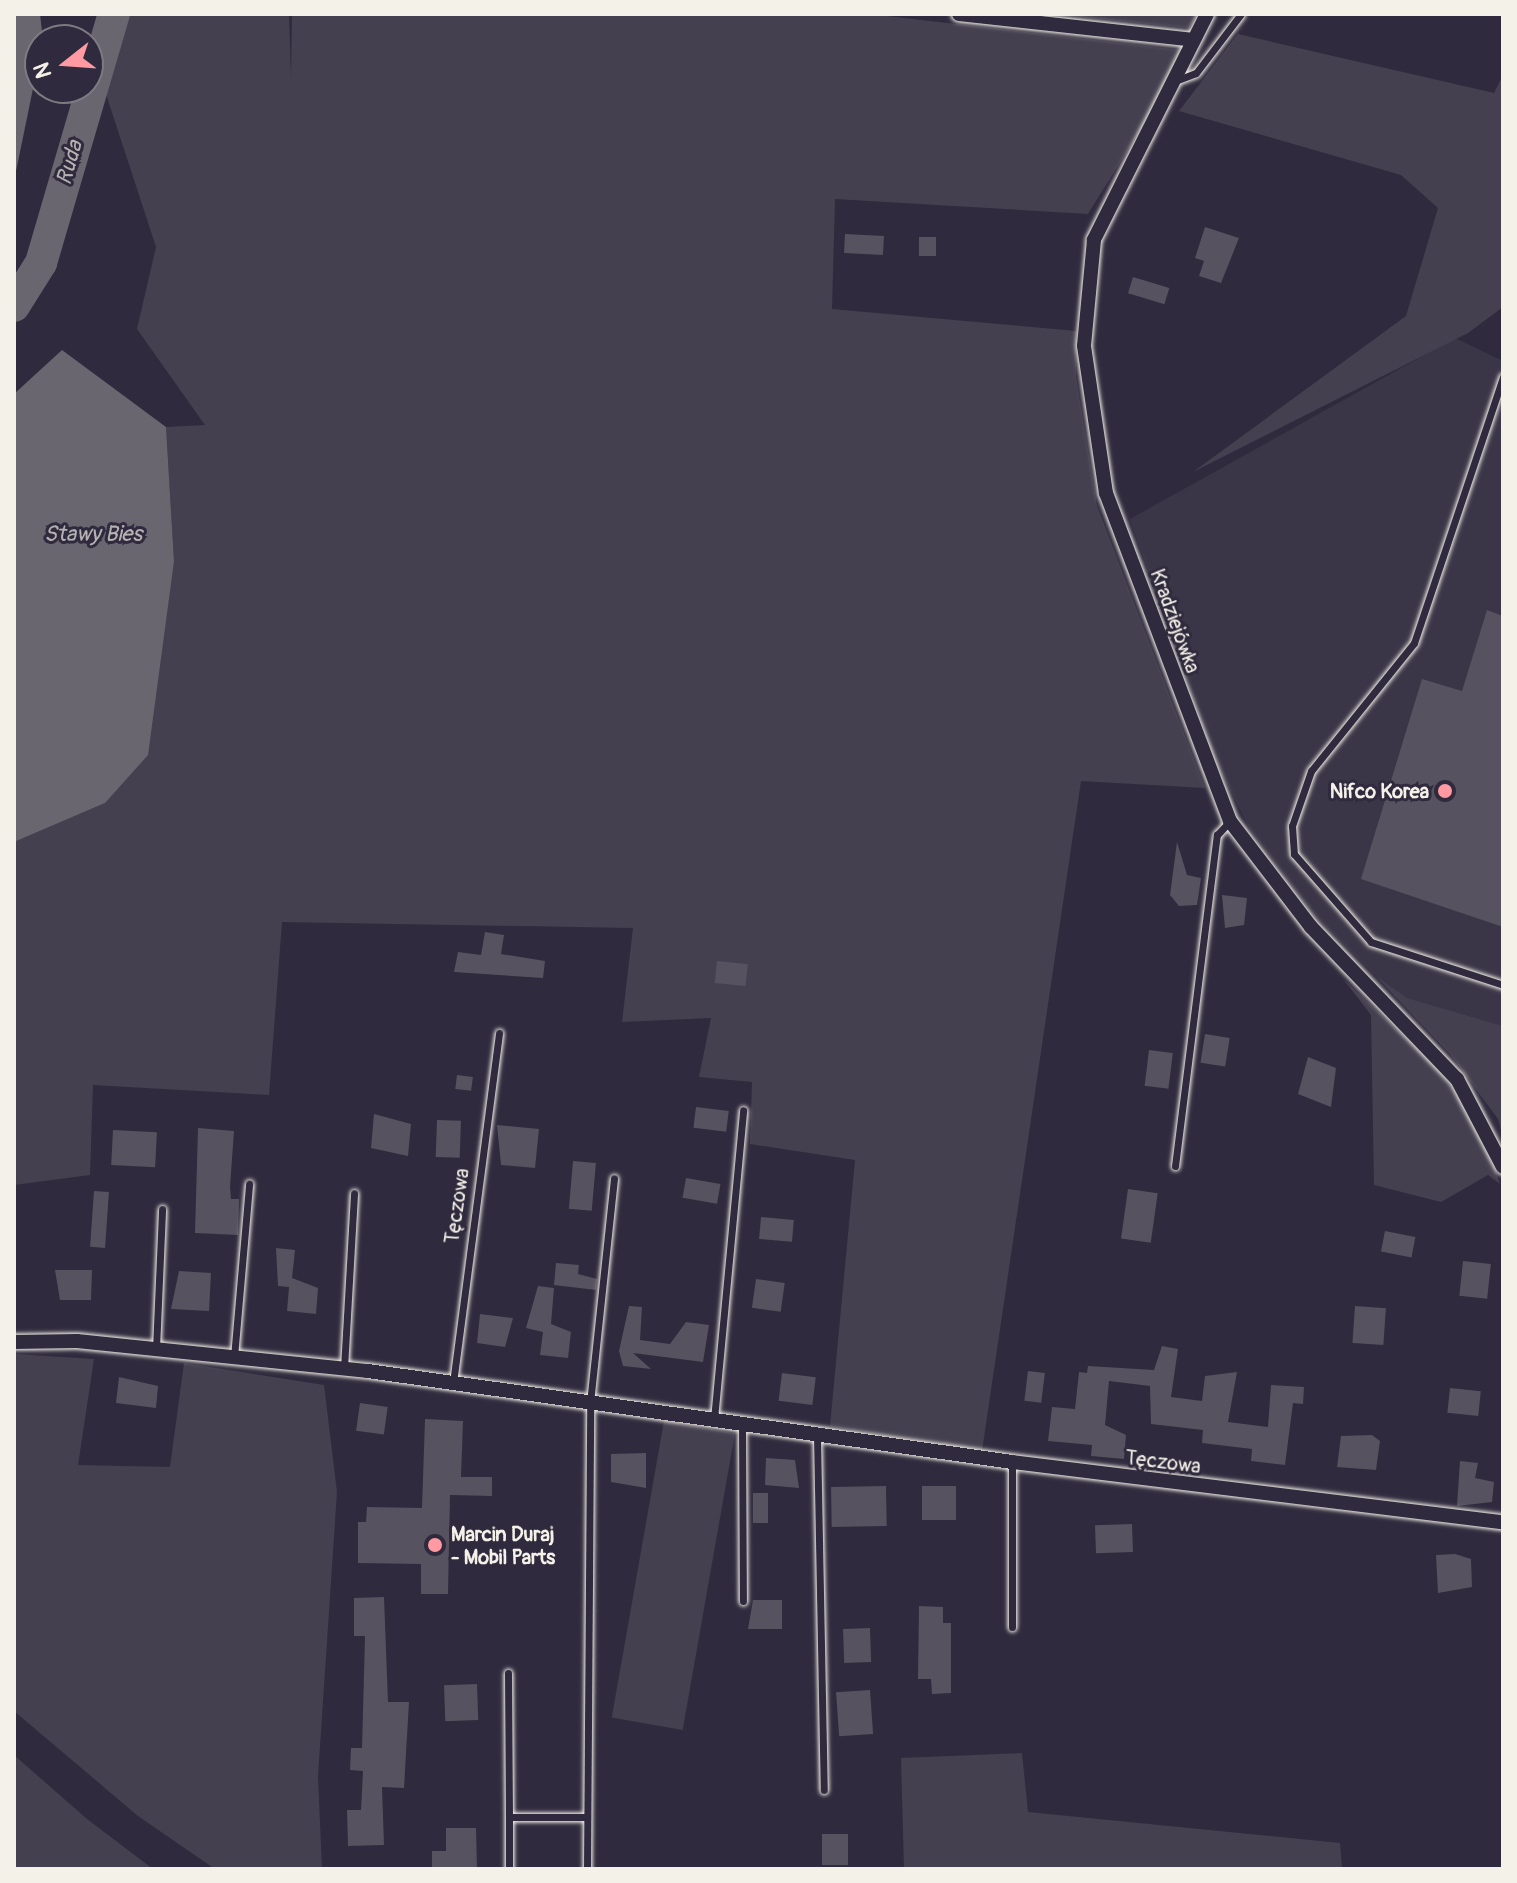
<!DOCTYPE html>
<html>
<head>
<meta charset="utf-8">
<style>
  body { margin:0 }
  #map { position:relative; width:1517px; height:1883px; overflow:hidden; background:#2f2a3d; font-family:Pangolin,sans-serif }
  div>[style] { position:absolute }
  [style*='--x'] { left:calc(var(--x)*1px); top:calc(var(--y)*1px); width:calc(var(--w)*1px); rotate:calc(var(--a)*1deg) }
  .built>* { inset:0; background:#3b3647 }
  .green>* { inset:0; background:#454050; transform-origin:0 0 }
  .water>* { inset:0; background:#6a6670 }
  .river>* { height:32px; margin:-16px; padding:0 16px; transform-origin:16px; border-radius:16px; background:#6a6670 }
  .building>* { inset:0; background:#56525f; transform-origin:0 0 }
  .roads { filter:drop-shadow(0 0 2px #f4f1e8) drop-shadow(0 0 2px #f4f1e8) }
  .service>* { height:7px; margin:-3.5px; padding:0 3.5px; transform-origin:3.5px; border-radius:3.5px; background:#2f2a3d }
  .minor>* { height:14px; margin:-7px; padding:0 7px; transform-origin:7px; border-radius:7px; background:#2f2a3d }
  .dots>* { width:22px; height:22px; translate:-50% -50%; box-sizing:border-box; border:4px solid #2f2a3d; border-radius:50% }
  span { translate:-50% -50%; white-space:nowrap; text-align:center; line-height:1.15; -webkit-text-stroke:6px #2f2a3d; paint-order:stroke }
  .street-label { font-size:20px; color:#f4f1e8 }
  .poi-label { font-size:20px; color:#f4f1e8; font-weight:700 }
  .right { translate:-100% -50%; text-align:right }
  .left { translate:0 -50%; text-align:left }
  .water-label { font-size:22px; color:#b6b2b2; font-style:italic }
  .frame { position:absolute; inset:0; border:16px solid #f4f1e8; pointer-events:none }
  .north { position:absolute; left:24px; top:24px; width:80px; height:80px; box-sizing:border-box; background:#2f2a3d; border:2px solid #7e7a81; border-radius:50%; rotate:253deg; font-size:22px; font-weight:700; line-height:32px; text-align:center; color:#f4f1e8 }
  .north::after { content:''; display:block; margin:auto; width:28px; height:36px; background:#ff9aa2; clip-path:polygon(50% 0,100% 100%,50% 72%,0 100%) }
</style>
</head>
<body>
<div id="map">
  <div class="built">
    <i style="clip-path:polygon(1455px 338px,1503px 361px,1503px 1026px,1406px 998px,1376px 976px,1315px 916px,1250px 829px,1216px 762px,1130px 519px)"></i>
  </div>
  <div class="green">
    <i style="clip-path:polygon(126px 14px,289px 14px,291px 78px,292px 14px,870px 14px,1189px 51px,1088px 214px,835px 199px,832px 309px,1076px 331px,1076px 377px,1097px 506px,1205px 788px,1081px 781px,982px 1451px,830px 1426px,855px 1160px,750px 1144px,752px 1082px,699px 1077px,711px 1018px,622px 1022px,633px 928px,282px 922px,269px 1095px,93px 1085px,90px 1175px,14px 1185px,14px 842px,105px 803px,174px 561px,166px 427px,205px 425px,137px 329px,156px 247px,104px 88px)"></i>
    <i style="clip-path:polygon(1052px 14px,1197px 14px,1189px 28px)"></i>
    <i style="clip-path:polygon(1238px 34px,1494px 93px,1503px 75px,1503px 307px,1468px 333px,1193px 472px,1406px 316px,1438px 208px,1401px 175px,1179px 111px)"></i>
    <i style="clip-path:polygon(1376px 976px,1407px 998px,1503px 1026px,1503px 1138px,1498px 1119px,1450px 1054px)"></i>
    <i style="clip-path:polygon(1344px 980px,1435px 1065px,1480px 1125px,1500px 1184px,1488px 1175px,1441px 1202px,1374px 1185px,1371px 1015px)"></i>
    <i style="clip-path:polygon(14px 1354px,94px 1359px,78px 1465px,170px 1467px,184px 1363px,324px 1385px,337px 1492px,318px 1776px,322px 1869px,215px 1869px,138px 1816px,14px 1711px)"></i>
    <i style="left:664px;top:1421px;width:72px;height:301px;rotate:10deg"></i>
    <i style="clip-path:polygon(1022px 1753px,1028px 1812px,1340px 1843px,1342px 1869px,904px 1869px,901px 1758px)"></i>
    <i style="clip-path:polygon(14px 1755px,87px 1819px,153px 1869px,14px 1869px)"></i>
  </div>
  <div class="water">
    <i style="clip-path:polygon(14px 14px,40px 14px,43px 40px,14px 181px)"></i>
    <i style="clip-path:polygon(62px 350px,166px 427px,174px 561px,148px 755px,105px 803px,14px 842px,14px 394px)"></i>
  </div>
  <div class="river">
    <i style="--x:14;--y:306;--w:51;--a:-57.9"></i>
    <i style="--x:41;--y:263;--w:259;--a:-73.7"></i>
  </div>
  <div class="building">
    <i style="clip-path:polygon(1205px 227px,1239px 238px,1221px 283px,1199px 276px,1204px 261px,1195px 258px)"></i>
    <i style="left:845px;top:234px;width:39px;height:19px;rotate:3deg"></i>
    <i style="left:919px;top:237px;width:17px;height:19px"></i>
    <i style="left:1133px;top:277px;width:38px;height:17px;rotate:17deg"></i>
    <i style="clip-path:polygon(1487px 610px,1503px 616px,1503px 927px,1361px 879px,1422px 679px,1462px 691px)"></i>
    <i style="clip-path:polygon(1177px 842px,1187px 875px,1201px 878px,1197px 905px,1179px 906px,1170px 895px)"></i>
    <i style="clip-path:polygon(1222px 895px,1247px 898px,1244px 925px,1225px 928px)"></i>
    <i style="clip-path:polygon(485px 932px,504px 935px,501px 954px,545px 961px,543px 978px,454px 972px,458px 952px,481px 955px)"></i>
    <i style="left:717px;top:961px;width:31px;height:22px;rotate:6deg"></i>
    <i style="left:1205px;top:1034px;width:25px;height:29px;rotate:9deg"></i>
    <i style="left:1149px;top:1050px;width:24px;height:36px;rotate:7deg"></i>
    <i style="clip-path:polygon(1308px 1057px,1336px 1068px,1331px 1107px,1298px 1094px)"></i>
    <i style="left:457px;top:1075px;width:16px;height:14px;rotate:7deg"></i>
    <i style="left:696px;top:1107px;width:33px;height:21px;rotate:7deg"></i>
    <i style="clip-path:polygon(374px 1114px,411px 1124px,408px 1156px,371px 1148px)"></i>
    <i style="left:437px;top:1120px;width:24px;height:37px;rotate:2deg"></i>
    <i style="clip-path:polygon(497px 1125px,539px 1129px,535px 1168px,501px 1165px)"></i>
    <i style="clip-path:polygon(198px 1128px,234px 1131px,230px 1187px,231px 1199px,239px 1199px,238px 1235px,195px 1233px)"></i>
    <i style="left:113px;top:1130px;width:44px;height:35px;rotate:3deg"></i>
    <i style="left:573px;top:1161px;width:23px;height:48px;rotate:5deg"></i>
    <i style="left:686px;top:1178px;width:35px;height:20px;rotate:10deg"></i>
    <i style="left:1128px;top:1189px;width:30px;height:50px;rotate:8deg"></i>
    <i style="left:94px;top:1191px;width:15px;height:56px;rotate:4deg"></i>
    <i style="left:761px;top:1217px;width:33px;height:22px;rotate:5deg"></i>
    <i style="left:1385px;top:1231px;width:31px;height:21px;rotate:11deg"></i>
    <i style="clip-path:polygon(276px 1248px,295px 1250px,292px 1278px,318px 1288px,316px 1314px,287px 1311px,289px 1287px,278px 1286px)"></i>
    <i style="left:1463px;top:1261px;width:28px;height:35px;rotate:6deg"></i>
    <i style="clip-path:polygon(556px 1263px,579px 1265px,578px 1274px,597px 1279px,596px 1290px,554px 1285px)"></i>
    <i style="clip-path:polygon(55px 1270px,92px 1270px,91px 1300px,60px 1300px)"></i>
    <i style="clip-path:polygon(179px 1271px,211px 1273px,209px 1311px,171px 1309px)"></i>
    <i style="left:756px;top:1279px;width:29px;height:29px;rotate:8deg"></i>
    <i style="clip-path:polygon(538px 1286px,554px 1288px,551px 1324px,571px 1332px,568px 1358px,540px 1355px,543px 1332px,526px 1328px)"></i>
    <i style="clip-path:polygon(629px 1306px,642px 1307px,640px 1340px,670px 1344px,686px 1322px,709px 1325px,703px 1362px,633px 1353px,651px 1369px,623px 1366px,619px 1351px)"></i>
    <i style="left:1355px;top:1306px;width:31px;height:37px;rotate:4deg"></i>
    <i style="clip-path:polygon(480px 1314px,513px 1318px,505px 1347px,477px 1343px)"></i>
    <i style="clip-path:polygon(1162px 1346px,1178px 1349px,1171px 1397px,1202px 1401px,1205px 1376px,1237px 1372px,1228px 1422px,1268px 1427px,1271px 1385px,1304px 1387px,1303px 1404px,1293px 1403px,1285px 1465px,1251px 1461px,1252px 1449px,1202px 1443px,1203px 1430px,1151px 1424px,1150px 1386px,1109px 1381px,1105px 1425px,1126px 1435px,1124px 1459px,1091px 1456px,1092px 1445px,1048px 1441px,1052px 1407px,1075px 1409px,1079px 1372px,1087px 1373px,1088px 1366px,1154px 1370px)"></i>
    <i style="left:1028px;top:1371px;width:17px;height:30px;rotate:7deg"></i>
    <i style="left:782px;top:1373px;width:34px;height:28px;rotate:7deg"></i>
    <i style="clip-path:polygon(119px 1377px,158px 1386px,156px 1408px,116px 1403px)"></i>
    <i style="left:1450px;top:1388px;width:31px;height:25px;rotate:6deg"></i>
    <i style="left:360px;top:1403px;width:28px;height:28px;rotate:8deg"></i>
    <i style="clip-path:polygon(425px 1419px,463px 1421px,461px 1477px,492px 1477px,492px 1496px,450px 1495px,448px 1594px,421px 1594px,421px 1564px,358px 1563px,358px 1522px,366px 1522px,367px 1507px,422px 1508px)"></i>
    <i style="clip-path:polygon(1372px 1435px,1380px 1441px,1376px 1470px,1337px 1467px,1341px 1436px)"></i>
    <i style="clip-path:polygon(646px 1453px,646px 1488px,611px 1482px,611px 1454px)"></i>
    <i style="clip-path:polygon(766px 1458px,795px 1460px,799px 1488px,765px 1485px)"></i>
    <i style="clip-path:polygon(1460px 1461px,1478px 1463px,1475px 1478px,1494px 1482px,1492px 1502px,1457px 1506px)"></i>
    <i style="left:886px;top:1486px;width:40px;height:55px;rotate:89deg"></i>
    <i style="left:922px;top:1486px;width:34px;height:34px"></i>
    <i style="left:753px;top:1493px;width:15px;height:30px"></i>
    <i style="left:1132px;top:1524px;width:28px;height:37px;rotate:88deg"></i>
    <i style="clip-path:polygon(1455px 1554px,1471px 1559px,1472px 1587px,1438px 1593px,1436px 1555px)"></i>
    <i style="clip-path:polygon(384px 1597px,388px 1702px,409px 1702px,404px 1788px,382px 1787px,384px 1845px,348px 1846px,347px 1810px,361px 1810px,363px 1771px,350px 1770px,351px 1748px,362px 1748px,365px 1636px,354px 1636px,354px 1598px)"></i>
    <i style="clip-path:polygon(753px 1600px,782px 1600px,782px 1629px,748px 1629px)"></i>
    <i style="clip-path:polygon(919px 1606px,943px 1607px,943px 1623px,951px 1623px,951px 1693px,932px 1694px,931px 1679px,918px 1679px)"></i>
    <i style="left:870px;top:1628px;width:34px;height:27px;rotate:88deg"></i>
    <i style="left:477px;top:1684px;width:36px;height:33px;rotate:88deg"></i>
    <i style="left:870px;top:1690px;width:44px;height:34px;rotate:86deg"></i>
    <i style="clip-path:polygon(446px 1828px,476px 1828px,477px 1869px,432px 1869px,432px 1851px,446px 1851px)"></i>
    <i style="left:822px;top:1834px;width:26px;height:31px"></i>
  </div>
  <div class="roads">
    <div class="service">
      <i style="--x:1175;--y:81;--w:22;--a:-21"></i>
      <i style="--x:1196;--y:73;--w:74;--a:-52.7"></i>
      <i style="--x:1503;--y:377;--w:280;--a:108.5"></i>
      <i style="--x:1414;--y:643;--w:164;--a:128.8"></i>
      <i style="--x:1311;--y:771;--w:58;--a:109.1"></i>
      <i style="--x:1292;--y:826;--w:28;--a:86"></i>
      <i style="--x:1294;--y:854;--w:117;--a:48.8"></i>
      <i style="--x:1371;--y:942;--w:139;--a:18"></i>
      <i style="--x:1175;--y:1166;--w:334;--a:-82.8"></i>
      <i style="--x:1217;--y:835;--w:19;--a:-47"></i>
      <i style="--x:156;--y:1349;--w:140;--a:-87.5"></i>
      <i style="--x:234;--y:1357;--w:174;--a:-85"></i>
      <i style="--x:344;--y:1368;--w:175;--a:-86.7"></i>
      <i style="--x:453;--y:1383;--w:353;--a:-82.5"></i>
      <i style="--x:714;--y:1419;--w:310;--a:-84.6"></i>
      <i style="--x:742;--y:1425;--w:176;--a:89.7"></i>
      <i style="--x:817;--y:1436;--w:354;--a:88.9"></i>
      <i style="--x:1012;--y:1462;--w:165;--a:90"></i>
      <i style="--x:508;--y:1673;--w:144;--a:89.6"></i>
      <i style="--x:509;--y:1869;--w:52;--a:-90"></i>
      <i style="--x:509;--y:1817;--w:78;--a:0"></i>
      <i style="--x:587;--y:1869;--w:466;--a:-89.6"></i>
      <i style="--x:590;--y:1403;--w:226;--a:-83.9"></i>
    </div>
    <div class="minor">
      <i style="--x:959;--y:14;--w:236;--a:6.3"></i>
      <i style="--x:1207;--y:14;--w:253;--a:116.6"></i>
      <i style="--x:1094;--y:240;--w:106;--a:95.4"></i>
      <i style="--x:1084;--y:346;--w:149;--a:81.5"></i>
      <i style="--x:1106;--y:493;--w:351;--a:69.3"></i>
      <i style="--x:1230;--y:821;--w:133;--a:52.6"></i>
      <i style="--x:1311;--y:927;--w:211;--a:46.2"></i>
      <i style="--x:1457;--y:1079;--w:99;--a:62.4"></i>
      <i style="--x:14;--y:1342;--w:63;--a:-0.9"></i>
      <i style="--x:77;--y:1341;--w:293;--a:5.9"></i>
      <i style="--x:368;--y:1371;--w:650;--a:8.04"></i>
      <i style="--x:1012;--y:1462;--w:495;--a:7"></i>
    </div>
  </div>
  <div class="dots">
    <i style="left:1445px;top:791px;background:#ff9aa2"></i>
    <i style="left:435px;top:1545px;background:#ff9aa2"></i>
  </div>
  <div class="street-label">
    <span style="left:1175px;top:621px;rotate:70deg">Kradziejówka</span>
    <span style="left:457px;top:1206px;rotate:-82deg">Tęczowa</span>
    <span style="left:1163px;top:1462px;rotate:7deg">Tęczowa</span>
  </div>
  <div class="poi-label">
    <span class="right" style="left:1429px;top:791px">Nifco Korea</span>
    <span class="left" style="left:451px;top:1546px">Marcin Duraj<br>- Mobil Parts</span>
  </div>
  <div class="water-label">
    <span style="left:70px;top:163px;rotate:-74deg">Ruda</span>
    <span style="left:93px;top:535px">Stawy Bies</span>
  </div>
  <div class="frame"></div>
  <div class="north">N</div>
</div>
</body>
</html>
